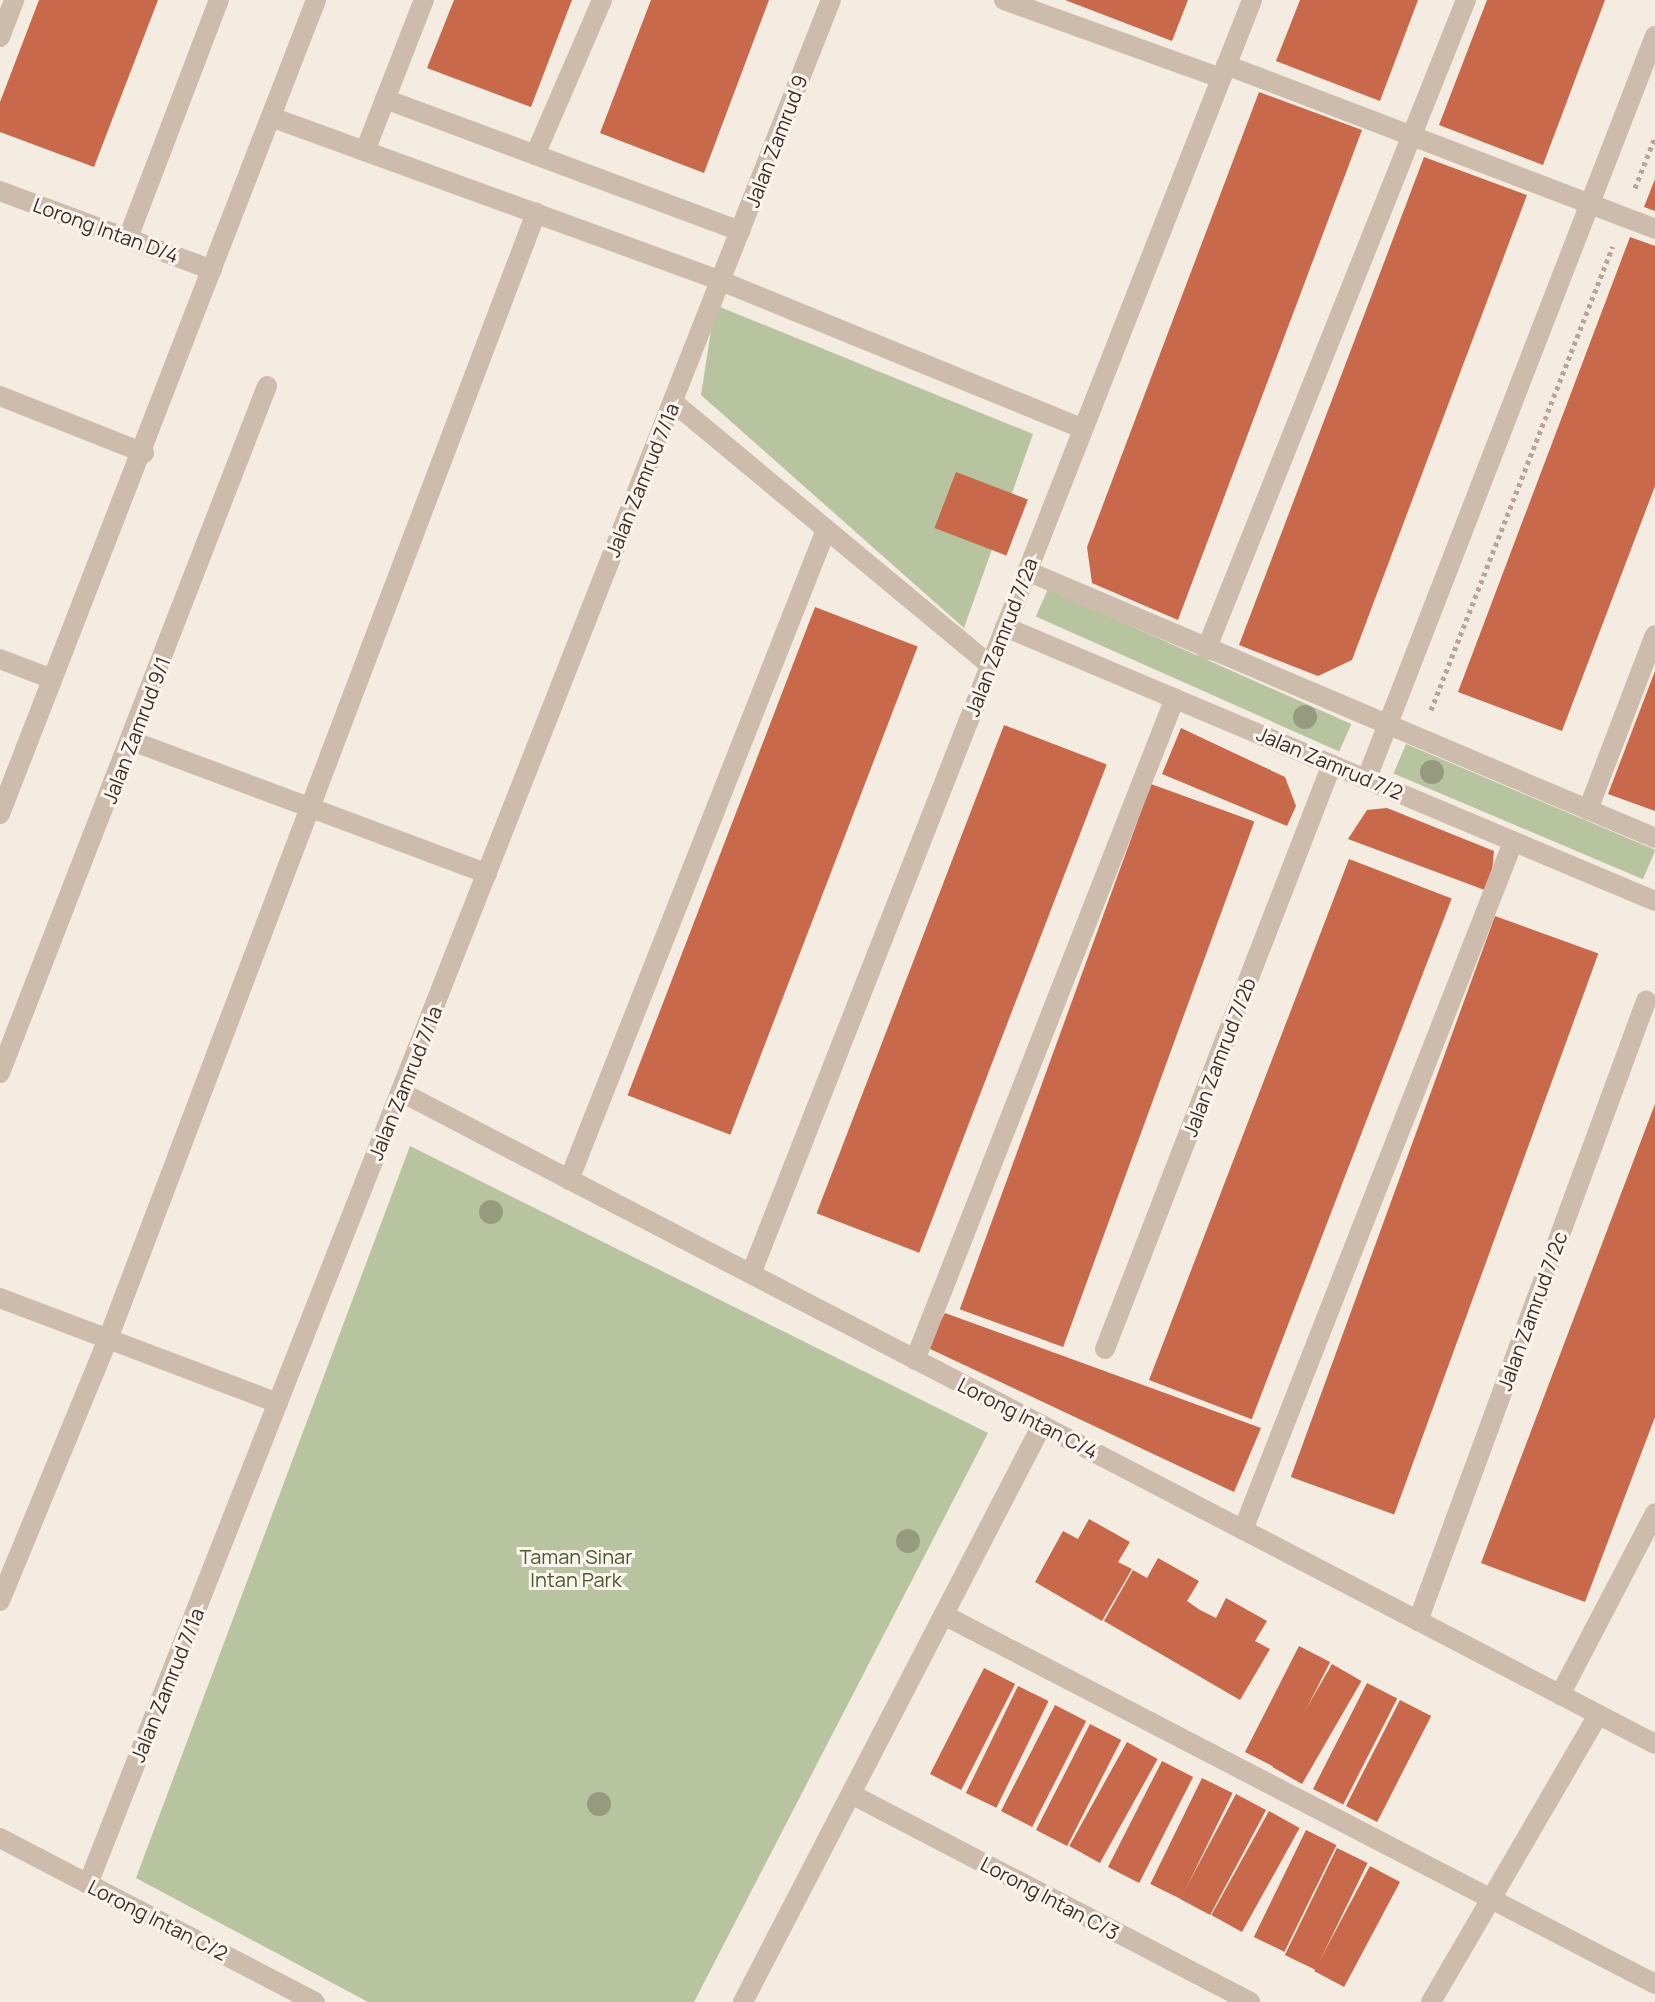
<!DOCTYPE html>
<html>
<head>
<meta charset="utf-8">
<style>
  body { margin:0 }
  #map { position:relative; width:1655px; height:2002px; overflow:hidden; background:#f4ebe1; font-family:Manrope,sans-serif }
  div>[style] { position:absolute }
  [style*='--x'] { left:calc(var(--x)*1px); top:calc(var(--y)*1px); width:calc(var(--w)*1px); rotate:calc(var(--a)*1deg) }
  .green>* { inset:0; background:#b8c4a0; transform-origin:0 0 }
  .building>* { inset:0; background:#c8694b; transform-origin:0 0 }
  .path>* { height:5px; margin-top:-2.5px; transform-origin:0; background:repeating-linear-gradient(90deg,#b9a596 0 4px,transparent 0 8px) }
  .minor>* { height:20px; margin:-10px; padding:0 10px; transform-origin:10px; border-radius:10px; background:#cdbbac }
  .trees>* { width:24px; height:24px; margin:-12px; border-radius:50%; background:#969b7f }
  span { translate:-50% -50%; white-space:nowrap; text-align:center; line-height:1.15; -webkit-text-stroke:6px #fbf5ee; paint-order:stroke }
  .street-label { font-size:20px; color:#3b302b }
  .park-label { font-size:20px; color:#4a5a2e }
</style>
</head>
<body>
<div id="map">
  <div class="green">
    <i style="clip-path:polygon(715px 305px,1033px 434px,964px 628px,701px 395px)"></i>
    <i style="left:1048px;top:589px;width:332px;height:30px;rotate:24deg"></i>
    <i style="left:1406px;top:744px;width:271px;height:32px;rotate:23deg"></i>
    <i style="clip-path:polygon(410px 1146px,988px 1433px,694px 2002px,368px 2002px,136px 1878px)"></i>
  </div>
  <div class="building">
    <i style="clip-path:polygon(39px 0,158px 0,94px 167px,0 132px,0 102px)"></i>
    <i style="clip-path:polygon(454px 0,572px 0,531px 107px,427px 68px)"></i>
    <i style="clip-path:polygon(651px 0,769px 0,704px 173px,600px 133px)"></i>
    <i style="clip-path:polygon(1065px 0,1188px 0,1172px 41px)"></i>
    <i style="clip-path:polygon(1300px 0,1418px 0,1380px 101px,1276px 61px)"></i>
    <i style="clip-path:polygon(1487px 0,1605px 0,1543px 165px,1439px 125px)"></i>
    <i style="clip-path:polygon(1259px 92px,1362px 130px,1178px 620px,1092px 583px,1087px 547px)"></i>
    <i style="clip-path:polygon(1424px 157px,1527px 195px,1352px 660px,1318px 676px,1239px 645px)"></i>
    <i style="clip-path:polygon(1655px 179px,1655px 211px,1644px 207px)"></i>
    <i style="clip-path:polygon(1630px 237px,1655px 246px,1655px 486px,1562px 731px,1458px 692px)"></i>
    <i style="left:956px;top:472px;width:77px;height:60px;rotate:21deg"></i>
    <i style="left:815px;top:607px;width:110px;height:523px;rotate:21deg"></i>
    <i style="clip-path:polygon(1655px 671px,1655px 811px,1608px 794px)"></i>
    <i style="left:1004px;top:725px;width:110px;height:523px;rotate:21deg"></i>
    <i style="clip-path:polygon(1181px 728px,1285px 777px,1296px 806px,1287px 826px,1162px 774px)"></i>
    <i style="left:1151px;top:784px;width:110px;height:559px;rotate:20deg"></i>
    <i style="clip-path:polygon(1387px 808px,1494px 851px,1490px 892px,1348px 839px,1367px 810px)"></i>
    <i style="left:1349px;top:859px;width:110px;height:558px;rotate:21deg"></i>
    <i style="left:1495px;top:916px;width:110px;height:597px;rotate:20deg"></i>
    <i style="clip-path:polygon(1655px 1104px,1655px 1417px,1585px 1602px,1481px 1563px)"></i>
    <i style="clip-path:polygon(945px 1313px,1261px 1428px,1234px 1492px,926px 1347px)"></i>
    <i style="clip-path:polygon(1089px 1519px,1130px 1542px,1118px 1562px,1132px 1569px,1102px 1621px,1035px 1582px,1063px 1531px,1078px 1539px)"></i>
    <i style="clip-path:polygon(1158px 1558px,1199px 1581px,1187px 1601px,1200px 1610px,1216px 1618px,1226px 1598px,1267px 1621px,1255px 1641px,1270px 1649px,1240px 1700px,1104px 1621px,1133px 1570px,1147px 1578px)"></i>
    <i style="left:1299px;top:1646px;width:35px;height:119px;rotate:27deg"></i>
    <i style="left:1332px;top:1664px;width:34px;height:119px;rotate:30deg"></i>
    <i style="left:984px;top:1668px;width:35px;height:119px;rotate:27deg"></i>
    <i style="left:1367px;top:1683px;width:34px;height:119px;rotate:27deg"></i>
    <i style="left:1018px;top:1686px;width:34px;height:119px;rotate:26deg"></i>
    <i style="left:1400px;top:1700px;width:35px;height:119px;rotate:27deg"></i>
    <i style="left:1055px;top:1705px;width:35px;height:119px;rotate:27deg"></i>
    <i style="left:1090px;top:1724px;width:35px;height:119px;rotate:27deg"></i>
    <i style="left:1127px;top:1742px;width:35px;height:119px;rotate:29deg"></i>
    <i style="left:1162px;top:1761px;width:35px;height:119px;rotate:27deg"></i>
    <i style="left:1202px;top:1778px;width:34px;height:118px;rotate:26deg"></i>
    <i style="left:1236px;top:1794px;width:34px;height:119px;rotate:28deg"></i>
    <i style="left:1269px;top:1811px;width:35px;height:119px;rotate:29deg"></i>
    <i style="left:1306px;top:1830px;width:34px;height:119px;rotate:26deg"></i>
    <i style="left:1337px;top:1848px;width:34px;height:119px;rotate:26deg"></i>
    <i style="left:1370px;top:1866px;width:34px;height:119px;rotate:28deg"></i>
  </div>
  <div class="path">
    <i style="--x:1635;--y:188;--w:55;--a:-68.6"></i>
    <i style="--x:1431;--y:710;--w:498;--a:-68.6"></i>
  </div>
  <div class="minor">
    <i style="--x:1004;--y:0;--w:231;--a:19.8"></i>
    <i style="--x:0;--y:37;--w:40;--a:-69"></i>
    <i style="--x:1226;--y:65;--w:459;--a:20.9"></i>
    <i style="--x:385;--y:99;--w:379;--a:20.4"></i>
    <i style="--x:271;--y:117;--w:479;--a:20"></i>
    <i style="--x:721;--y:281;--w:391;--a:22.2"></i>
    <i style="--x:365;--y:151;--w:162;--a:-68.7"></i>
    <i style="--x:535;--y:155;--w:169;--a:-66.6"></i>
    <i style="--x:0;--y:191;--w:226;--a:20.4"></i>
    <i style="--x:128;--y:238;--w:255;--a:-69.1"></i>
    <i style="--x:0;--y:396;--w:155;--a:21.6"></i>
    <i style="--x:673;--y:402;--w:412;--a:39.7"></i>
    <i style="--x:1027;--y:571;--w:682;--a:23.03"></i>
    <i style="--x:1005;--y:627;--w:705;--a:22.86"></i>
    <i style="--x:1206;--y:650;--w:700;--a:-68.2"></i>
    <i style="--x:0;--y:659;--w:56;--a:21"></i>
    <i style="--x:132;--y:741;--w:379;--a:20.5"></i>
    <i style="--x:1367;--y:778;--w:796;--a:-68.79"></i>
    <i style="--x:1588;--y:810;--w:187;--a:-69.1"></i>
    <i style="--x:0;--y:814;--w:873;--a:-68.78"></i>
    <i style="--x:0;--y:1073;--w:737;--a:-68.76"></i>
    <i style="--x:401;--y:1092;--w:1413;--a:27.47"></i>
    <i style="--x:569;--y:1180;--w:699;--a:-68.43"></i>
    <i style="--x:751;--y:1274;--w:1369;--a:-68.53"></i>
    <i style="--x:0;--y:1298;--w:297;--a:20.7"></i>
    <i style="--x:1105;--y:1349;--w:627;--a:-68.79"></i>
    <i style="--x:915;--y:1360;--w:711;--a:-68.56"></i>
    <i style="--x:1243;--y:1530;--w:739;--a:-68.57"></i>
    <i style="--x:0;--y:1601;--w:283;--a:-67.6"></i>
    <i style="--x:108;--y:1339;--w:1205;--a:-69.19"></i>
    <i style="--x:944;--y:1615;--w:801;--a:27.43"></i>
    <i style="--x:1418;--y:1621;--w:661;--a:-69.81"></i>
    <i style="--x:1560;--y:1695;--w:205;--a:-62.4"></i>
    <i style="--x:851;--y:1794;--w:450;--a:27.5"></i>
    <i style="--x:0;--y:1838;--w:355;--a:27.5"></i>
    <i style="--x:88;--y:1884;--w:2025;--a:-68.48"></i>
    <i style="--x:743;--y:2002;--w:650;--a:-62.61"></i>
    <i style="--x:1431;--y:2002;--w:332;--a:-59.8"></i>
  </div>
  <div class="trees">
    <i style="left:1305px;top:717px"></i>
    <i style="left:1432px;top:772px"></i>
    <i style="left:491px;top:1212px"></i>
    <i style="left:908px;top:1541px"></i>
    <i style="left:599px;top:1804px"></i>
  </div>
  <div class="street-label">
    <span style="left:776px;top:141px;rotate:-69deg">Jalan Zamrud 9</span>
    <span style="left:106px;top:230px;rotate:20deg">Lorong Intan D/4</span>
    <span style="left:642px;top:480px;rotate:-68deg">Jalan Zamrud 7/1a</span>
    <span style="left:1001px;top:637px;rotate:-69deg">Jalan Zamrud 7/2a</span>
    <span style="left:136px;top:730px;rotate:-69deg">Jalan Zamrud 9/1</span>
    <span style="left:1330px;top:763px;rotate:23deg">Jalan Zamrud 7/2</span>
    <span style="left:1219px;top:1057px;rotate:-69deg">Jalan Zamrud 7/2b</span>
    <span style="left:405px;top:1083px;rotate:-68deg">Jalan Zamrud 7/1a</span>
    <span style="left:1532px;top:1311px;rotate:-70deg">Jalan Zamrud 7/2c</span>
    <span style="left:1028px;top:1418px;rotate:27deg">Lorong Intan C/4</span>
    <span style="left:167px;top:1685px;rotate:-68deg">Jalan Zamrud 7/1a</span>
    <span style="left:1050px;top:1898px;rotate:28deg">Lorong Intan C/3</span>
    <span style="left:158px;top:1920px;rotate:27deg">Lorong Intan C/2</span>
  </div>
  <div class="park-label">
    <span style="left:576px;top:1568px">Taman Sinar<br>Intan Park</span>
  </div>
</div>
</body>
</html>
